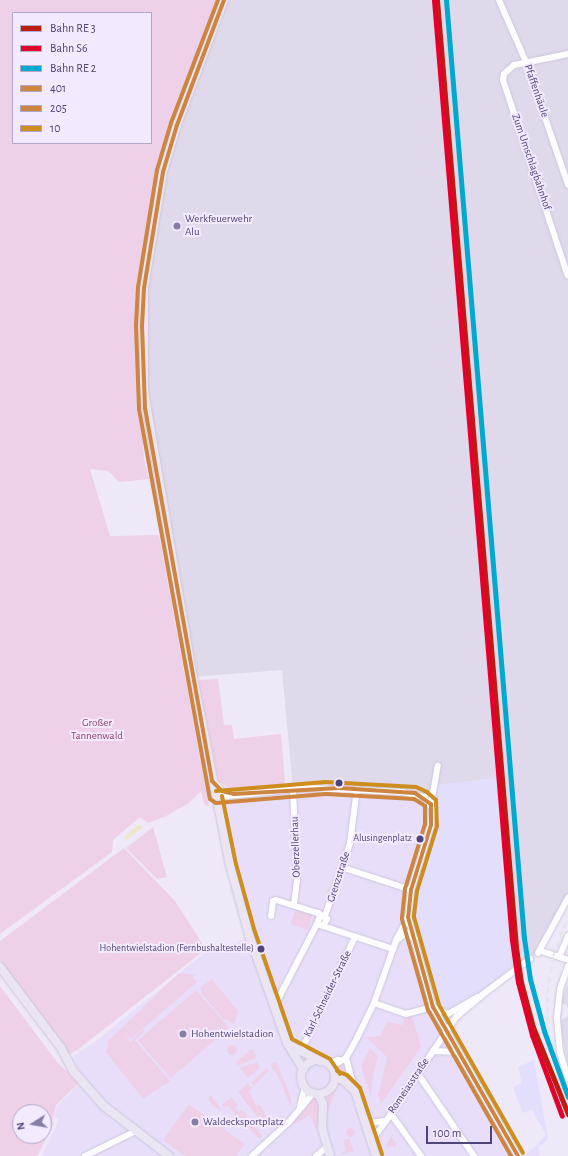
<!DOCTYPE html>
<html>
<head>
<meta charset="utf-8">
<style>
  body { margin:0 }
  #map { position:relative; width:568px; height:1156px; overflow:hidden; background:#efe8f8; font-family:"Alegreya Sans",sans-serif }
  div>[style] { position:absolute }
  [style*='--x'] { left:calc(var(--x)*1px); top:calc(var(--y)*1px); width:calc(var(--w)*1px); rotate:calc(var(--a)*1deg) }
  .residential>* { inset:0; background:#e9defa }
  .commercial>* { inset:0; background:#e3defc }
  .industrial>* { inset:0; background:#dfd9eb }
  .green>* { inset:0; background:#eed1e8; transform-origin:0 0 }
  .round { border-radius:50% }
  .water>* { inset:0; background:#ece7c9 }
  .roads { filter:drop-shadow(0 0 1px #cbc6da) drop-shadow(0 0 1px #cbc6da) }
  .minor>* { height:6px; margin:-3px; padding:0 3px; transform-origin:3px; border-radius:3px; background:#fdfcfe }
  .major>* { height:8px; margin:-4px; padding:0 4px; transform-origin:4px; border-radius:4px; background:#ebe4f3 }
  .major>.ring { margin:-4px; padding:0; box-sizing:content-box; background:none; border:8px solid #ebe4f3; border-radius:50% }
  .rail>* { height:1.5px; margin-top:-0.75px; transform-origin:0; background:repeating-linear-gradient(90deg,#e1e5e4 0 6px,transparent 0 10px) }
  .bus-1>* { height:4px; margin:-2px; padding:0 2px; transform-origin:2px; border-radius:2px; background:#cd853f }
  .bus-2>* { height:4px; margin:-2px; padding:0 2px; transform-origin:2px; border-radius:2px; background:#cd853f }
  .bus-3>* { height:4px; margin:-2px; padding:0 2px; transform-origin:2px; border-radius:2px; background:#cd8e1e }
  .rail-1>* { height:5px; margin:-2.5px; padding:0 2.5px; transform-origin:2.5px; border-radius:2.5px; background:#bb1e10 }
  .rail-2>* { height:5px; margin:-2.5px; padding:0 2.5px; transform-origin:2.5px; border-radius:2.5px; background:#e4002b }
  .rail-3>* { height:5px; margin:-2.5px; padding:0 2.5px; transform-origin:2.5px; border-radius:2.5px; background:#00a9ce }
  .dots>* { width:11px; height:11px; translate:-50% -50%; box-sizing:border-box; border:2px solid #f3eaff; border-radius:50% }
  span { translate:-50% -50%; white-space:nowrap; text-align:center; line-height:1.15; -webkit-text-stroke:4px #f3eaff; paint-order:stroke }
  .bus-label { font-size:10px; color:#4e4679 }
  .right { translate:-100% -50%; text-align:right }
  .street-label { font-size:11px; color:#4e4679 }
  .poi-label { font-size:11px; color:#4e4679 }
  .left { translate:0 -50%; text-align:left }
  .park-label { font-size:11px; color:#8c4165 }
  .legend { position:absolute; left:12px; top:12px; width:140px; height:132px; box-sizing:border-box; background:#f3eaff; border:1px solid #b1a8c9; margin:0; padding:5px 7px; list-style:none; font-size:12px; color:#4e4679 }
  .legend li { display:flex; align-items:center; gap:8px; height:20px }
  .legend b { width:20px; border:1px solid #b1a8c9 }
  .north { position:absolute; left:12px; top:1104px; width:40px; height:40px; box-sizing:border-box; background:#f3eaff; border:1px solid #b1a8c9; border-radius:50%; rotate:259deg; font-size:11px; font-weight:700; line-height:16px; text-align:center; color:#4e4679 }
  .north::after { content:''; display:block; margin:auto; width:14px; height:18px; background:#867fa5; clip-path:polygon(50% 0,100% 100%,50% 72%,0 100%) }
  .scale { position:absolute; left:426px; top:1126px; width:66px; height:18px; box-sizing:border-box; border:2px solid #4e4679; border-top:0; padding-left:5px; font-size:12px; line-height:14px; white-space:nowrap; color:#4e4679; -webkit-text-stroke:3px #f3eaff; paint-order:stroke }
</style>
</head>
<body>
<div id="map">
  <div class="residential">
    <i style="clip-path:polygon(293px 790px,414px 794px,431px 805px,441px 1022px,446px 1024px,519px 1156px,42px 1156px,59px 1120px,54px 1116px,57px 1106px,85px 1078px,71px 1058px,95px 1042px,206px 952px,254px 936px,237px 873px,223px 805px,224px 802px)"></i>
    <i style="clip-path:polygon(538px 1144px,540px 1156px,523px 1156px)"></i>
  </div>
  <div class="commercial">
    <i style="clip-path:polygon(496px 778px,511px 967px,446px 1024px,441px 1022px,433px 1007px,408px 908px,437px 785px)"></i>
    <i style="clip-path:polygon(534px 1060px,548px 1139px,540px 1146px,538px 1144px,546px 1135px,532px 1110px,523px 1113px,513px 1087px,522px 1083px,518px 1067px)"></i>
  </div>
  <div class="industrial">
    <i style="clip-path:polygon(224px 0,568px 0,568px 898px,541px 951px,511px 967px,496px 778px,437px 785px,431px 804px,420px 795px,293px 789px,282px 670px,193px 677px,145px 408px,142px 326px,163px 172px)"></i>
    <i style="clip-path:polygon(568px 984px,568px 1009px,566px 1005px,560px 1003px)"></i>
    <i style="clip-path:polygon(568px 1016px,568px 1068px,560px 1021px)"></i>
  </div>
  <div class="green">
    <i style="clip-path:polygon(evenodd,0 0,218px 0,159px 170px,139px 286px,138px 379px,144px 459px,149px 479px,119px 482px,108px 471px,90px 469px,110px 536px,159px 535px,209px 807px,204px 804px,201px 791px,189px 803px,166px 816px,148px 823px,140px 817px,113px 840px,112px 852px,0 934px,0 0,13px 13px,151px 13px,151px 143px,13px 143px,13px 13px)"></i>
    <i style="clip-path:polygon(218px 679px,224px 725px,232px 725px,234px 739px,281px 734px,285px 781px,282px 786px,231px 789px,218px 781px,198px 680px)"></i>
    <i style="clip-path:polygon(153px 827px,167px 877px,157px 879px,126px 848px)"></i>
    <i style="clip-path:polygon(124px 848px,175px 901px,202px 943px,202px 952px,76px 1051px,69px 1054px,0 960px,0 941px)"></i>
    <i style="left:296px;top:908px;width:18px;height:17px;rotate:19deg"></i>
    <i style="clip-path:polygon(179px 973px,195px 975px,190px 980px,194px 978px,197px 982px,131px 1039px,126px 1036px,130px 1042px,143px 1029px,145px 1031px,135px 1040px,170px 1081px,143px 1099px,105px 1051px,108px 1048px,108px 1041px)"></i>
    <i style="clip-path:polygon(212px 979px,238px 1011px,234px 1024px,226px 1019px,224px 1020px,201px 993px,201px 987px)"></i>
    <i style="clip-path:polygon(evenodd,0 986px,57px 1062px,79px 1083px,56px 1105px,52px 1122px,54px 1123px,37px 1156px,0 1156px,0 986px,20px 1112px,44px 1112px,44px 1136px,20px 1136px,20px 1112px)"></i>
    <i style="left:196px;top:990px;width:50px;height:77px;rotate:49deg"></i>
    <i style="clip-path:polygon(412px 1015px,421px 1047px,381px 1104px,377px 1092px,379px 1092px,387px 1057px,365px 1037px,380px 1036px,387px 1022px,403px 1025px,404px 1016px)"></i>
    <i class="round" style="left:227px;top:1045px;width:10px;height:10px"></i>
    <i style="clip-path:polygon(370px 1048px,378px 1056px,373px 1075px,371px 1098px,361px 1066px)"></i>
    <i style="clip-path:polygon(251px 1049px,254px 1050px,256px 1058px,238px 1066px,236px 1062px)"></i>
    <i style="clip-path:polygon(257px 1062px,260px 1068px,248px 1078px,240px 1068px)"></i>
    <i style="clip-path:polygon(276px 1062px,291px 1097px,291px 1107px,277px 1074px,272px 1068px,271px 1064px)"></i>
    <i style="clip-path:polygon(341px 1062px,346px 1074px,350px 1073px,355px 1091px,335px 1077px,331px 1067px)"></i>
    <i style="left:266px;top:1068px;width:4px;height:21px;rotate:45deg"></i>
    <i style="clip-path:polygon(334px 1082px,338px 1084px,322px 1128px,316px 1129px,310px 1115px,297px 1123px,289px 1122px,297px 1114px,305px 1087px,318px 1094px,328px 1090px)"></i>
    <i style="clip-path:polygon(248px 1083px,252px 1088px,249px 1091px,256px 1105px,260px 1105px,270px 1123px,281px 1119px,271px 1127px,265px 1120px,258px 1118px,238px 1092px)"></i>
    <i style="clip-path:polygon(210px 1094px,217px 1103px,222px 1110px,215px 1108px,208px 1100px)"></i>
    <i style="clip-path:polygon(231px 1097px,238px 1105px,235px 1107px,239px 1112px,241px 1110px,247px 1114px,247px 1118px,263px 1136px,259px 1139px,228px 1106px,225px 1108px,222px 1105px)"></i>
    <i style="clip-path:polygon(189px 1104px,245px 1144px,236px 1156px,185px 1156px,163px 1140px)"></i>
    <i class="round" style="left:345.5px;top:1127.5px;width:9px;height:9px"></i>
    <i style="clip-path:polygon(391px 1136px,396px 1143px,396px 1147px,386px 1146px)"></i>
    <i style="clip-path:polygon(349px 1138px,354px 1151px,337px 1156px,346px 1150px,343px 1141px)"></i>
  </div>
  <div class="water">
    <i style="clip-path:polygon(137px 825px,141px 825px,142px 828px,126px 840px,125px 836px)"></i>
  </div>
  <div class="roads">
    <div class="minor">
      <i style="--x:499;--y:0;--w:68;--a:66.5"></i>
      <i style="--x:526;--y:62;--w:130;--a:71.1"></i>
      <i style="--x:568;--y:54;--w:55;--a:168.5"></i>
      <i style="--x:514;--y:65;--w:13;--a:138"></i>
      <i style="--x:504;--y:74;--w:6;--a:99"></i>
      <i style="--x:503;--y:80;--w:206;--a:71.7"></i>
      <i style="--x:214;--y:782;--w:12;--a:48"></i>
      <i style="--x:222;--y:791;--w:11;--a:15"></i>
      <i style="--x:293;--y:789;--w:91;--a:87.5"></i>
      <i style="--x:297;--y:880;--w:25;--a:97"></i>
      <i style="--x:216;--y:797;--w:93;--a:-5.5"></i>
      <i style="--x:309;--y:788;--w:93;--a:2.5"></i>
      <i style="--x:402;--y:792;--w:23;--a:13"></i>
      <i style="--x:424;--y:797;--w:14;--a:54"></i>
      <i style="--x:432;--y:808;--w:17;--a:93"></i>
      <i style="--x:431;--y:825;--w:68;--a:107.1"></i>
      <i style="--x:411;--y:890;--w:27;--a:96"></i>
      <i style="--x:408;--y:917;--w:27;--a:117"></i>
      <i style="--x:431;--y:804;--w:39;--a:-80"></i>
      <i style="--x:344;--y:868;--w:71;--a:18.2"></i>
      <i style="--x:271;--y:916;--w:15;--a:-82"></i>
      <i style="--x:273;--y:901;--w:3;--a:-18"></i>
      <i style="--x:276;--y:900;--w:44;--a:17.2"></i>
      <i style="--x:318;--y:913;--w:11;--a:34"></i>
      <i style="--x:327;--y:919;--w:8;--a:120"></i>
      <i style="--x:323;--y:926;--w:6;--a:-162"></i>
      <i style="--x:317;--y:924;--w:9;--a:-69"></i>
      <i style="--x:325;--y:916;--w:77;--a:-71.1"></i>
      <i style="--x:350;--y:843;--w:54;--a:-82.6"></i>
      <i style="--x:408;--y:917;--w:93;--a:74.5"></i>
      <i style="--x:433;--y:1007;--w:172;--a:60.3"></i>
      <i style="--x:323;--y:926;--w:74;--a:18.2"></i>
      <i style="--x:398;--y:939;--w:11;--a:-34"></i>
      <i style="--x:407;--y:933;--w:10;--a:37"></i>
      <i style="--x:541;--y:951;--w:28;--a:18"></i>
      <i style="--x:538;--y:953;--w:63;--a:-61.4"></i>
      <i style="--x:560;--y:955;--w:21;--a:-67"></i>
      <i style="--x:568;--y:966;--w:24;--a:109"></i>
      <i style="--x:560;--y:989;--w:30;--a:96"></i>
      <i style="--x:557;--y:1019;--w:33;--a:85"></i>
      <i style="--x:560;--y:1052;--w:28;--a:73"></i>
      <i style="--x:374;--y:1003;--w:34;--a:19"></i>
      <i style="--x:406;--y:1014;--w:28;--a:-15"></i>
      <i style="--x:274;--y:1007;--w:93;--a:-62.6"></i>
      <i style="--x:434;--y:1008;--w:15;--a:23"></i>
      <i style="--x:448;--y:1014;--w:34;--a:-30"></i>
      <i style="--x:433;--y:1051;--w:26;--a:2"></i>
      <i style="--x:303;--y:1052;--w:5;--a:-90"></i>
      <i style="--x:303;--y:1047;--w:122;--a:-64.7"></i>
      <i style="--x:346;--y:1058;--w:34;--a:75"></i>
      <i style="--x:327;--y:1064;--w:12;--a:-20"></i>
      <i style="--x:331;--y:1067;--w:17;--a:-31"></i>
      <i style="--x:346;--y:1058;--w:23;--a:-61"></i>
      <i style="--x:357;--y:1038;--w:39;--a:-64"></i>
      <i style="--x:374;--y:1003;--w:69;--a:-70.5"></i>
      <i style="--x:418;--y:1074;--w:99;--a:55.7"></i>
      <i style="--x:300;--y:1107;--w:21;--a:-76"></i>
      <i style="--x:391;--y:1114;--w:52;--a:54.5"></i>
      <i style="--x:365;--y:1120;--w:6;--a:31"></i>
      <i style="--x:370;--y:1123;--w:15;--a:-8"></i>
      <i style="--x:370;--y:1137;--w:5;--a:-11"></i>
      <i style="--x:375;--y:1136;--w:27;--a:-54"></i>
      <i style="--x:391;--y:1114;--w:117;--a:-56.2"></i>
      <i style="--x:456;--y:1017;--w:34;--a:-40"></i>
      <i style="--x:482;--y:995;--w:60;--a:-36.9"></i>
      <i style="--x:85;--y:1156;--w:57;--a:-26.1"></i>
      <i style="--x:252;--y:1156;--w:50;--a:-42.6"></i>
      <i style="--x:289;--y:1122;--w:38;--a:-50"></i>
      <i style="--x:316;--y:1156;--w:14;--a:-39"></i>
    </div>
    <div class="major">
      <i style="--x:224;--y:0;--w:134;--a:110.6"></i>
      <i style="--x:177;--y:125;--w:49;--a:106.6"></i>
      <i style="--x:163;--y:172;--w:118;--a:99.3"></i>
      <i style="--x:144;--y:288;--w:103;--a:90"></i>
      <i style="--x:144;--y:391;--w:290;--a:80.3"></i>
      <i style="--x:193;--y:677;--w:192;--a:78.9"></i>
      <i style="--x:230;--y:865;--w:73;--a:74.8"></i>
      <i style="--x:249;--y:935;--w:114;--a:70.6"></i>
      <i style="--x:287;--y:1043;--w:31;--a:58"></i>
      <i style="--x:0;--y:967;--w:101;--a:53"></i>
      <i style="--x:61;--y:1048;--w:27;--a:62"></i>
      <i style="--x:74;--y:1072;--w:45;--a:48.6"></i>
      <i style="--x:104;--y:1106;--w:82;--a:37.6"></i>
      <i style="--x:289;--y:1045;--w:36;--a:27"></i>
      <i class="ring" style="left:301px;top:1060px;width:26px;height:26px"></i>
      <i style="--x:335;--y:1077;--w:9;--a:21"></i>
      <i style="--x:343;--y:1080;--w:16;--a:43"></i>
      <i style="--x:355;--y:1091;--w:68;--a:72.1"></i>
      <i style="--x:318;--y:1094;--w:11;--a:63"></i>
      <i style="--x:323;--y:1104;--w:24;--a:92"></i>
      <i style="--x:322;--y:1128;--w:29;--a:74"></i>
    </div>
  </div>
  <div class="rail">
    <i style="--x:447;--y:0;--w:559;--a:85.38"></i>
    <i style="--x:558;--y:1081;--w:49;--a:-101.8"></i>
    <i style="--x:548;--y:1033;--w:40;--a:-91.4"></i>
    <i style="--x:547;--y:993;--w:37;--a:-81"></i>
    <i style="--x:553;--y:956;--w:43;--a:-69.4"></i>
  </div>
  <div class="bus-1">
    <i style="--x:224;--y:0;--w:134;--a:110.6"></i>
    <i style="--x:177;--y:125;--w:49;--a:106.6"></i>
    <i style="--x:163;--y:172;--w:118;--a:99.3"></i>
    <i style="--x:144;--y:288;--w:38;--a:93"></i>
    <i style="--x:142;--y:326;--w:82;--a:87.9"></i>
    <i style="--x:145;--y:408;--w:379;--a:79.8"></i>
    <i style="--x:212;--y:781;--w:14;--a:45"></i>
    <i style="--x:222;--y:791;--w:12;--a:14"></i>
    <i style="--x:234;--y:794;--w:105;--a:-3.3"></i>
    <i style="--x:339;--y:788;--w:76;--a:3.8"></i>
    <i style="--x:415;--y:793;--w:19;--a:35"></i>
    <i style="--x:431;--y:804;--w:21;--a:90"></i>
    <i style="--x:431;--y:825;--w:68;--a:107.1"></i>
    <i style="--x:411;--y:890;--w:27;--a:96"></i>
    <i style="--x:408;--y:917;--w:93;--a:74.5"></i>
    <i style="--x:433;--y:1007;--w:172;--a:60.3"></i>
  </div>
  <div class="bus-2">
    <i style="--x:218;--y:0;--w:132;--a:110.9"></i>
    <i style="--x:171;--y:123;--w:49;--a:106.6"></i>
    <i style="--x:157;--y:170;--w:119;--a:99.2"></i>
    <i style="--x:138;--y:287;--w:39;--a:93"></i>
    <i style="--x:136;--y:326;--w:83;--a:87.9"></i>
    <i style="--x:139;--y:409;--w:396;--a:79.7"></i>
    <i style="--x:210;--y:799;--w:7;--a:34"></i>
    <i style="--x:216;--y:803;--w:110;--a:-4.7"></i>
    <i style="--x:326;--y:794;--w:88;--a:3.3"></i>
    <i style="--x:414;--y:799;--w:13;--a:32"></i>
    <i style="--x:425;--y:806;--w:18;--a:90"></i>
    <i style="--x:425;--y:824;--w:68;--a:107.1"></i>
    <i style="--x:405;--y:889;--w:30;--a:96"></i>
    <i style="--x:402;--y:919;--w:95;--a:74.1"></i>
    <i style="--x:428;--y:1010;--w:168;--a:60.4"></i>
  </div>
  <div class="bus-3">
    <i style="--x:216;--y:791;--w:110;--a:-4.7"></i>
    <i style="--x:326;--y:782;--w:90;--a:3.2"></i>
    <i style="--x:416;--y:787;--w:12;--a:24"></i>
    <i style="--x:427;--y:792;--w:12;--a:42"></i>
    <i style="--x:436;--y:800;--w:26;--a:88"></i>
    <i style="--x:437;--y:826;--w:68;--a:107.1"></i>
    <i style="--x:417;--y:891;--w:26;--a:97"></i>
    <i style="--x:414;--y:917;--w:91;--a:74.1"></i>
    <i style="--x:439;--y:1005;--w:170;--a:60.4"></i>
    <i style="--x:222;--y:796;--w:69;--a:78.4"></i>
    <i style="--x:236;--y:864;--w:67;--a:74.5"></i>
    <i style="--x:254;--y:929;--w:116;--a:70.9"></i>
    <i style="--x:292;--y:1039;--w:43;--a:27.8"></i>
    <i style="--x:330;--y:1059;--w:18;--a:56"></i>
    <i style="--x:337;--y:1071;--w:11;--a:22"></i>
    <i style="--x:347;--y:1075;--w:18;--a:45"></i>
    <i style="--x:360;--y:1088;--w:70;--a:71.6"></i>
  </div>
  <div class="rail-1">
    <i style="--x:437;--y:0;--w:950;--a:85.23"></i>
    <i style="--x:516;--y:947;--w:35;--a:82"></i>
    <i style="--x:521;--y:982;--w:47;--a:75.1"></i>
    <i style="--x:533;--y:1027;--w:94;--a:68.1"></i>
  </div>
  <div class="rail-2">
    <i style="--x:434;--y:0;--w:943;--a:85.26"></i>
    <i style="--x:512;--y:940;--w:42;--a:81.9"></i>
    <i style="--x:518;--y:982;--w:55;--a:75.2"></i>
    <i style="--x:532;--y:1035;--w:86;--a:69.7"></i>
  </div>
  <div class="rail-3">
    <i style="--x:446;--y:0;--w:941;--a:85.25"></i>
    <i style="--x:524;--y:938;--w:41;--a:81.7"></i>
    <i style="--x:530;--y:979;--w:54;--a:74.9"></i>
    <i style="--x:544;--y:1031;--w:70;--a:70"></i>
  </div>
  <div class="dots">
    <i style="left:177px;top:226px;background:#867fa5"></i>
    <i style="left:339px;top:783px;background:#4e4679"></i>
    <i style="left:420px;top:839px;background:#4e4679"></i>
    <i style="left:261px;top:949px;background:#4e4679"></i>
    <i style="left:183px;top:1034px;background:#867fa5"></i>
    <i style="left:195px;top:1122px;background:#867fa5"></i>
  </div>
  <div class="bus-label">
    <span class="right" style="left:412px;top:839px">Alusingenplatz</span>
    <span class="right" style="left:254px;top:949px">Hohentwielstadion (Fernbushaltestelle)</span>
  </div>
  <div class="street-label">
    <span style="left:536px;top:91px;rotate:71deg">Pfaffenhäule</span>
    <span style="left:531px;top:162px;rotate:71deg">Zum Umschlagbahnhof</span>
    <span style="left:296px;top:847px;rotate:-92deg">Oberzellerhau</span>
    <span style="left:339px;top:877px;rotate:-72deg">Grenzstraße</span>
    <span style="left:328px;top:994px;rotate:-64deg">Karl-Schneider-Straße</span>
    <span style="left:409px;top:1086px;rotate:-56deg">Romeiasstraße</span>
  </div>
  <div class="poi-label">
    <span class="left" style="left:185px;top:226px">Werkfeuerwehr<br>Alu</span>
    <span class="left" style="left:191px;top:1034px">Hohentwielstadion</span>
    <span class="left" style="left:203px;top:1122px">Waldecksportplatz</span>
  </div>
  <div class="park-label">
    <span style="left:97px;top:730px">Großer<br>Tannenwald</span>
  </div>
  <ul class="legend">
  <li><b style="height:5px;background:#bb1e10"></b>Bahn RE 3</li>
  <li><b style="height:5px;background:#e4002b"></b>Bahn S6</li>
  <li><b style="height:5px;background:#00a9ce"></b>Bahn RE 2</li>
  <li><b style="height:5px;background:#cd853f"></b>401</li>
  <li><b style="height:5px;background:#cd853f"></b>205</li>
  <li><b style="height:5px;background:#cd8e1e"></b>10</li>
  </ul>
  <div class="north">N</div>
  <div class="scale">100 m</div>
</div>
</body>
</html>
